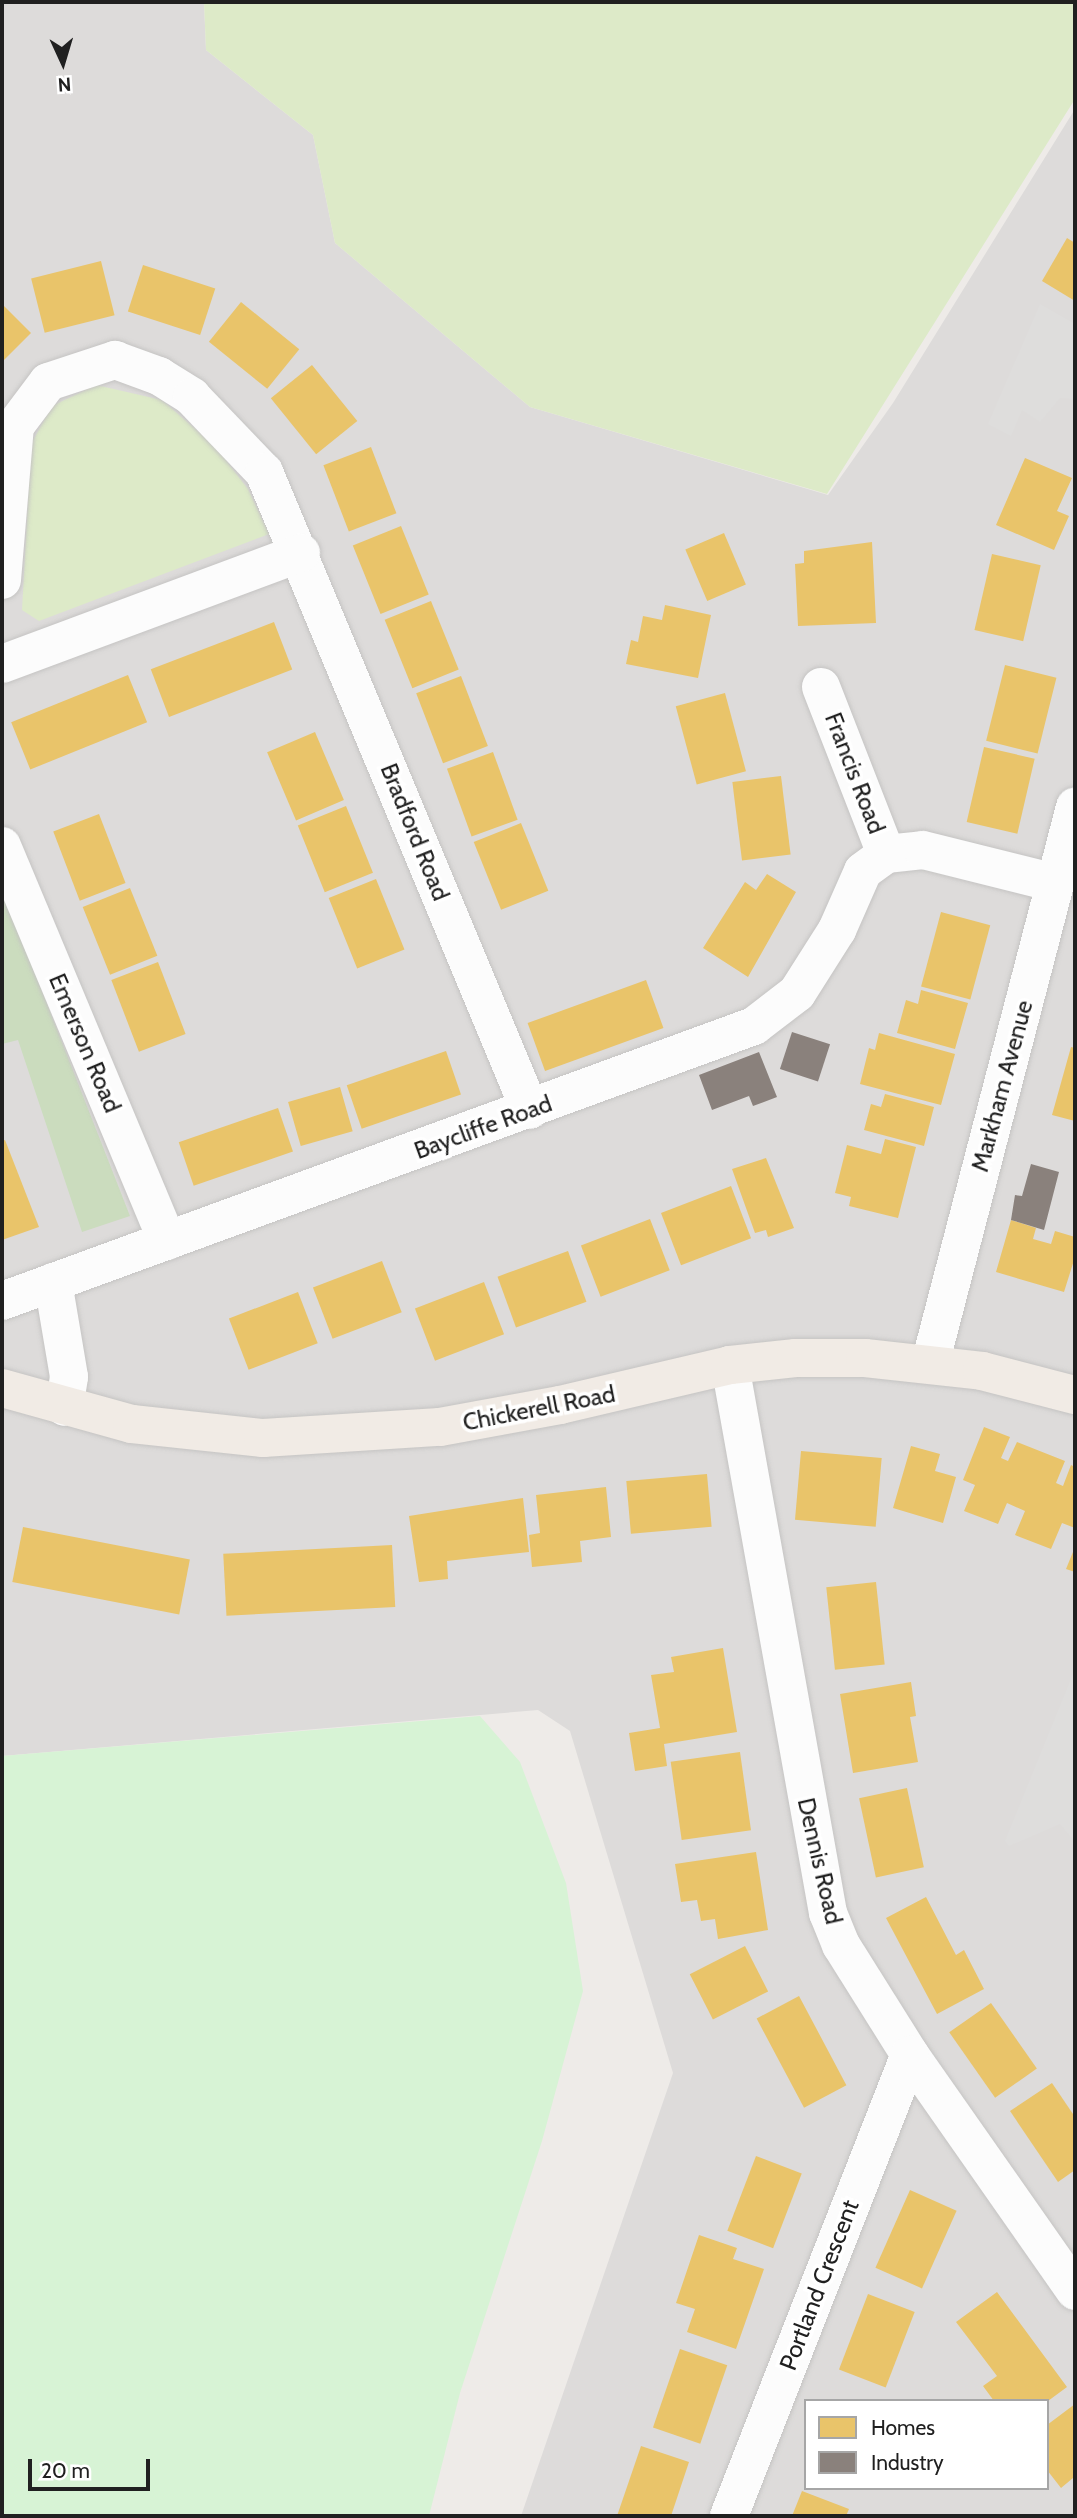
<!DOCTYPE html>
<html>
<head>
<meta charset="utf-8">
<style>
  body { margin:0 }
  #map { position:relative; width:1077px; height:2518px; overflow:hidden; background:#eeebe8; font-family:Cabin,sans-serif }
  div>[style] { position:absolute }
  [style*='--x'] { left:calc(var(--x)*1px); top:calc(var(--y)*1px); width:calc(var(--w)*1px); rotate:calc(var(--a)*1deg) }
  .residential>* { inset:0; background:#dddbda }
  .grass>* { inset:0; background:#ddeac8 }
  .forest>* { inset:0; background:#cbdcbe }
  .park>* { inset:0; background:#d7f3d5 }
  .parking>* { inset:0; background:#dedddc }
  .homes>* { inset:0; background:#e9c46a; transform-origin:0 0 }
  .industry>* { inset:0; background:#8a817c; transform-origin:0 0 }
  .roads { filter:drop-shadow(0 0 2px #c5c4c3) drop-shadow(0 0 2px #c5c4c3) }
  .minor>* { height:38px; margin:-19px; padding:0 19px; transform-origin:19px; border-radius:19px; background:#fcfcfc }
  .major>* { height:38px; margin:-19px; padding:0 19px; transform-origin:19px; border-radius:19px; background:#f1ebe5 }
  span { translate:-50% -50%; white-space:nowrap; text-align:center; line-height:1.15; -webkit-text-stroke:7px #fff; paint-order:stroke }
  .street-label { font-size:24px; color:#202020 }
  .frame { position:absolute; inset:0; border:4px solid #202020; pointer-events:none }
  .legend { position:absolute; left:804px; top:2399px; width:245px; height:91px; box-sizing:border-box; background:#fff; border:2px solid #a6a6a6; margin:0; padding:9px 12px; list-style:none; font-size:21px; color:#202020 }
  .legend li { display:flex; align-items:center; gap:14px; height:35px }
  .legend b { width:35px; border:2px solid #a6a6a6 }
  .north { position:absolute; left:28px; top:28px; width:70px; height:70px; -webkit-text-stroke:5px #fff; paint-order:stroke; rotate:176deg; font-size:19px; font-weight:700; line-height:28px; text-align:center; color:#202020 }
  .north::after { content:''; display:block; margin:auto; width:24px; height:32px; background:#202020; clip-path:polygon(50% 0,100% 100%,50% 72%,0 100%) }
  .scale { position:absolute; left:28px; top:2459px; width:122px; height:32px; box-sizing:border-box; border:4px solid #202020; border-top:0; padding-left:9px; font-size:21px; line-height:24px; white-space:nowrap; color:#202020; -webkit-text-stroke:5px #fff; paint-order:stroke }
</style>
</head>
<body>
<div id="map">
  <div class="residential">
    <i style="clip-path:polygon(evenodd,2px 2px,204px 2px,206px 50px,313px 135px,335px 243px,530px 407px,828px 495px,893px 403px,1075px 109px,1075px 2516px,521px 2516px,673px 2073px,570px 1731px,538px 1710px,2px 1756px,2px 2px,806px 2401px,1047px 2401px,1047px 2488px,806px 2488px,806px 2401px)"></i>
  </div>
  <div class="grass">
    <i style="clip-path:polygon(204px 2px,1075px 2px,1075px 99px,827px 494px,530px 407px,335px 243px,313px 135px,206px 50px)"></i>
    <i style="clip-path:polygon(96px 385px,162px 400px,215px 446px,248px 489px,269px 534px,39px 621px,22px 610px,31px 444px,52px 406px)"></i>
  </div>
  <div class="forest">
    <i style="clip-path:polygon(2px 889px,130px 1216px,82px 1232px,18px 1040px,2px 1044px)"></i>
  </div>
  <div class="park">
    <i style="clip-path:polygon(480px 1716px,520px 1762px,566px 1883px,583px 1991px,542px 2141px,460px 2393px,429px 2516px,2px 2516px,2px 1756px)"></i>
  </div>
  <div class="parking">
    <i style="clip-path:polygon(1040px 304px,1075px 324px,1075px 399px,1060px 398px,1040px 422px,1022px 410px,1011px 436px,988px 424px)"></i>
    <i style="clip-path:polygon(1075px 1669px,1075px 1842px,1060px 1824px,1009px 1846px,1005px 1841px)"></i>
  </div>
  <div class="homes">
    <i style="clip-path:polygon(1067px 238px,1075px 243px,1075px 301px,1042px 281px)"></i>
    <i style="left:101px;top:261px;width:56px;height:72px;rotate:76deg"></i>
    <i style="left:143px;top:265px;width:76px;height:49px;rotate:18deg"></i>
    <i style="left:241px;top:302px;width:75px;height:51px;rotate:39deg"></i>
    <i style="clip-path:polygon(2px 304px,31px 333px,2px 362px)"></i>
    <i style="left:312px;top:365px;width:72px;height:53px;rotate:51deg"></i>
    <i style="left:371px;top:447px;width:71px;height:51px;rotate:69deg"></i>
    <i style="clip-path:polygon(1025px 458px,1072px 478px,1057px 511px,1069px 516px,1054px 550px,996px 525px)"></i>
    <i style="left:401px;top:526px;width:74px;height:52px;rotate:68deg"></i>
    <i style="left:724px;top:533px;width:56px;height:42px;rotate:67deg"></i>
    <i style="clip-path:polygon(872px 542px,876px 623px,798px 626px,795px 564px,804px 563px,804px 551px)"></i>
    <i style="left:992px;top:554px;width:50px;height:78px;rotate:13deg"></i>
    <i style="left:431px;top:601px;width:74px;height:50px;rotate:68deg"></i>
    <i style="clip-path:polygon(665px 605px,711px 615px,698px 678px,626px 664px,631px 640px,638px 642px,643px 616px,662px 620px)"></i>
    <i style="left:274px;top:622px;width:51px;height:132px;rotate:69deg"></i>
    <i style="left:1005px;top:665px;width:53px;height:78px;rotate:14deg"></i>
    <i style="left:128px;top:675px;width:51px;height:126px;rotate:68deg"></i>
    <i style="left:461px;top:676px;width:75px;height:48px;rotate:69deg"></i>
    <i style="left:725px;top:693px;width:81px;height:51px;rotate:75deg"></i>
    <i style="left:315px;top:732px;width:74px;height:52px;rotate:67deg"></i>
    <i style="left:984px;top:747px;width:52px;height:77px;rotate:13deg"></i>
    <i style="left:493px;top:752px;width:72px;height:49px;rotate:70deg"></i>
    <i style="left:781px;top:776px;width:79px;height:49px;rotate:83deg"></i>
    <i style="left:346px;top:806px;width:72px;height:52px;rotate:68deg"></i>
    <i style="left:99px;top:814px;width:74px;height:49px;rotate:69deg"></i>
    <i style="left:521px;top:823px;width:73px;height:51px;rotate:68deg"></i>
    <i style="clip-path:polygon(767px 874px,796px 892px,748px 977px,703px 948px,745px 882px,756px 890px)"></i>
    <i style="left:376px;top:879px;width:76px;height:51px;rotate:68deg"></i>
    <i style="left:130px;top:888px;width:73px;height:51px;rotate:68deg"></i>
    <i style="left:941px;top:912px;width:51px;height:77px;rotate:15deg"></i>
    <i style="left:158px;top:962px;width:77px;height:50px;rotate:69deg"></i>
    <i style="left:646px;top:980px;width:51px;height:126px;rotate:70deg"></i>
    <i style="clip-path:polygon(921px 990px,968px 1003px,955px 1049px,897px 1033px,906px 1000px,918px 1004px)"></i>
    <i style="clip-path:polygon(879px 1033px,955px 1054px,941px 1105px,860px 1084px,869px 1048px,875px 1050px)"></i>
    <i style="clip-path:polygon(1071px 1047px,1075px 1048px,1075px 1121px,1052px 1115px)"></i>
    <i style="left:446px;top:1051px;width:46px;height:105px;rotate:71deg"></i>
    <i style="left:340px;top:1087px;width:46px;height:54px;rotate:74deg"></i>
    <i style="clip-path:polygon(885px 1094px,934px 1107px,924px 1146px,864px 1130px,871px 1104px,881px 1107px)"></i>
    <i style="left:278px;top:1108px;width:46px;height:105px;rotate:71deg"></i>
    <i style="clip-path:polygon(885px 1139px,916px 1147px,898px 1218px,849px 1206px,851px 1197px,835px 1193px,847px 1145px,881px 1154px)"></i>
    <i style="clip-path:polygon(5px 1140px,39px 1227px,2px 1240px,2px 1141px)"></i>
    <i style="clip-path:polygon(766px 1158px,794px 1228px,768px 1237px,766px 1230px,755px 1233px,732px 1169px)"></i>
    <i style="left:731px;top:1186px;width:56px;height:75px;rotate:69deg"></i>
    <i style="left:650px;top:1219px;width:55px;height:74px;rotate:69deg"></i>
    <i style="clip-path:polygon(1011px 1220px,1036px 1228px,1033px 1239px,1051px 1244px,1055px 1231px,1075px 1237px,1075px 1257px,1064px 1292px,996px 1272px)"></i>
    <i style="left:568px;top:1251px;width:54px;height:75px;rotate:70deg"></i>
    <i style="left:382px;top:1261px;width:55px;height:74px;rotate:69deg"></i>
    <i style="left:484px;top:1282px;width:56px;height:74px;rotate:69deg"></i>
    <i style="left:298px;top:1292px;width:55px;height:74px;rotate:69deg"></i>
    <i style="clip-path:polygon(984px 1427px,1010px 1437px,1001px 1458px,1008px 1461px,1017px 1442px,1065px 1461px,1056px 1483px,1063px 1486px,1071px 1465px,1075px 1467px,1075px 1528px,1062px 1523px,1051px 1549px,1015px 1535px,1025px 1511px,1007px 1503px,998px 1524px,964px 1511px,975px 1485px,963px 1480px)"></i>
    <i style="clip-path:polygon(911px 1446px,940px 1454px,935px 1471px,956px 1477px,943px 1523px,893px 1508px)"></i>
    <i style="left:801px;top:1451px;width:81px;height:69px;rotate:5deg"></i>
    <i style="left:707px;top:1474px;width:53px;height:81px;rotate:85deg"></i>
    <i style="clip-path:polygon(606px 1487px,611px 1537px,580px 1541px,582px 1562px,532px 1567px,529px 1535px,540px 1533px,536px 1495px)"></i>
    <i style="clip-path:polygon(523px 1498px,529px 1552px,447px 1561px,448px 1579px,419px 1582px,409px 1516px)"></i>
    <i style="left:23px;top:1527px;width:170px;height:56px;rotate:11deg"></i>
    <i style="left:392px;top:1545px;width:62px;height:169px;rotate:87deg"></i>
    <i style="clip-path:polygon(1075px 1547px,1075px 1572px,1066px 1569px)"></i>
    <i style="left:876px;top:1582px;width:83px;height:50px;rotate:84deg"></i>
    <i style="clip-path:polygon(723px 1648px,737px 1732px,664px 1744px,667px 1766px,635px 1771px,629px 1733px,660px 1728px,651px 1675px,674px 1672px,671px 1657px)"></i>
    <i style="clip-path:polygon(911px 1682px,916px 1716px,910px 1717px,918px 1762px,853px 1773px,840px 1694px)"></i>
    <i style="left:740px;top:1752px;width:79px;height:70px;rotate:82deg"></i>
    <i style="left:907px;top:1788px;width:81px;height:49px;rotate:78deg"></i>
    <i style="clip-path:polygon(756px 1852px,768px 1930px,718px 1939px,715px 1919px,701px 1921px,697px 1900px,681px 1902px,675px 1864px)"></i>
    <i style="clip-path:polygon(926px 1897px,956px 1955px,964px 1950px,984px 1989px,937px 2014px,886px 1918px)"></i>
    <i style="left:745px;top:1946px;width:51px;height:62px;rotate:63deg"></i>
    <i style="left:799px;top:1996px;width:101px;height:48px;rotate:62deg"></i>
    <i style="left:991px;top:2003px;width:80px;height:51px;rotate:55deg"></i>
    <i style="clip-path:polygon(1052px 2083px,1075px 2117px,1075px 2170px,1058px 2182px,1010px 2111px)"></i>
    <i style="left:756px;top:2156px;width:49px;height:80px;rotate:21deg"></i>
    <i style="left:910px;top:2190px;width:51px;height:85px;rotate:24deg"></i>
    <i style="clip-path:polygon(699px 2235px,737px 2248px,733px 2259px,764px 2269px,736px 2349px,687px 2332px,695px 2309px,676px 2303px)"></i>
    <i style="clip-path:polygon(997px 2292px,1067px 2387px,1048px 2401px,994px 2401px,983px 2386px,997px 2376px,956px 2322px)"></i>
    <i style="left:868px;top:2294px;width:50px;height:81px;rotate:21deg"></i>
    <i style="left:680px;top:2349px;width:50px;height:83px;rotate:19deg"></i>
    <i style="clip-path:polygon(1075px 2404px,1075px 2481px,1073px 2478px,1061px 2488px,1047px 2470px,1047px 2425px)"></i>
    <i style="clip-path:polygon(641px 2446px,689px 2462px,671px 2516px,617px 2516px)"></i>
    <i style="clip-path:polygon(802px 2491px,849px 2509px,846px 2516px,792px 2516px)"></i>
  </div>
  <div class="industry">
    <i style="left:792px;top:1032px;width:40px;height:39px;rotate:18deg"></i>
    <i style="clip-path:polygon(759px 1052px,777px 1097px,753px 1106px,749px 1096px,712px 1110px,699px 1075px)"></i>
    <i style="clip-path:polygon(1031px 1164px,1059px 1172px,1044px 1230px,1011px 1220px,1015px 1195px,1022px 1196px)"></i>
  </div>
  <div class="roads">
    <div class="minor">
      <i style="--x:2;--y:580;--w:155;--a:-85.2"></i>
      <i style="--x:15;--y:426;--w:55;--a:-53.1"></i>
      <i style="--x:48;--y:382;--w:71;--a:-18.2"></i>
      <i style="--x:115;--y:360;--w:47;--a:20"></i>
      <i style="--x:159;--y:376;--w:39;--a:32"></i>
      <i style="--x:192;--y:397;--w:104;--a:46.2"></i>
      <i style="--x:264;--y:472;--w:691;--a:67.37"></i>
      <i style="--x:2;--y:664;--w:319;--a:-20.4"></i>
      <i style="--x:821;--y:687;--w:179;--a:68.7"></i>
      <i style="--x:886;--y:854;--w:37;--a:-6"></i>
      <i style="--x:923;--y:850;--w:136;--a:14"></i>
      <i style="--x:2;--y:846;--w:428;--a:67.3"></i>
      <i style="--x:53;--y:1282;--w:96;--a:80.4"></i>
      <i style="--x:69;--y:1377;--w:30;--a:99"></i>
      <i style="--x:2;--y:1301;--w:801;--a:-20.09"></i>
      <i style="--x:754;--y:1026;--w:54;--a:-37.5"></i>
      <i style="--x:797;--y:993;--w:75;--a:-57.6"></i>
      <i style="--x:837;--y:930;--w:64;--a:-66.2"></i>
      <i style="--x:863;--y:871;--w:29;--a:-36"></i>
      <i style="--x:930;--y:1364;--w:576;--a:-75.41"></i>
      <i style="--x:730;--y:1365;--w:557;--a:79.86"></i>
      <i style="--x:828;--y:1913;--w:35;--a:68"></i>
      <i style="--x:841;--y:1945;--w:130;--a:57.9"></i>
      <i style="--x:910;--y:2055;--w:288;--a:55"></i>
      <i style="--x:729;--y:2516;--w:495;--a:-68.6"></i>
    </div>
    <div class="major">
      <i style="--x:2;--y:1388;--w:135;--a:15.5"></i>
      <i style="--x:132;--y:1424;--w:132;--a:6.1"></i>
      <i style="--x:263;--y:1438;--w:177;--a:-3.6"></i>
      <i style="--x:440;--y:1427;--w:122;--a:-10.4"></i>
      <i style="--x:560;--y:1405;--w:175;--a:-13.2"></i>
      <i style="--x:730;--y:1365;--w:66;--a:-6.1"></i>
      <i style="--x:796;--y:1358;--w:69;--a:0"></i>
      <i style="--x:865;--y:1358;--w:118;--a:6.3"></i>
      <i style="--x:982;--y:1371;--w:96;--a:14.5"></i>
    </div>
  </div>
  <div class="street-label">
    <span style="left:855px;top:773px;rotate:69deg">Francis Road</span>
    <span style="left:415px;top:832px;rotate:68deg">Bradford Road</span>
    <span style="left:85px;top:1043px;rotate:67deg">Emerson Road</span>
    <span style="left:1002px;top:1086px;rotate:-75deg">Markham Avenue</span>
    <span style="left:483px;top:1127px;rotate:-20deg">Baycliffe Road</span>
    <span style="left:539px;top:1408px;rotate:-11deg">Chickerell Road</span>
    <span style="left:820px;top:1861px;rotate:77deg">Dennis Road</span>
    <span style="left:819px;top:2285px;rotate:-69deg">Portland Crescent</span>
  </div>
  <div class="frame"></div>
  <ul class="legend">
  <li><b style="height:19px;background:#e9c46a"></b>Homes</li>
  <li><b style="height:19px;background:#8a817c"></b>Industry</li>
  </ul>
  <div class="north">N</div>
  <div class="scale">20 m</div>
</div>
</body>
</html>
